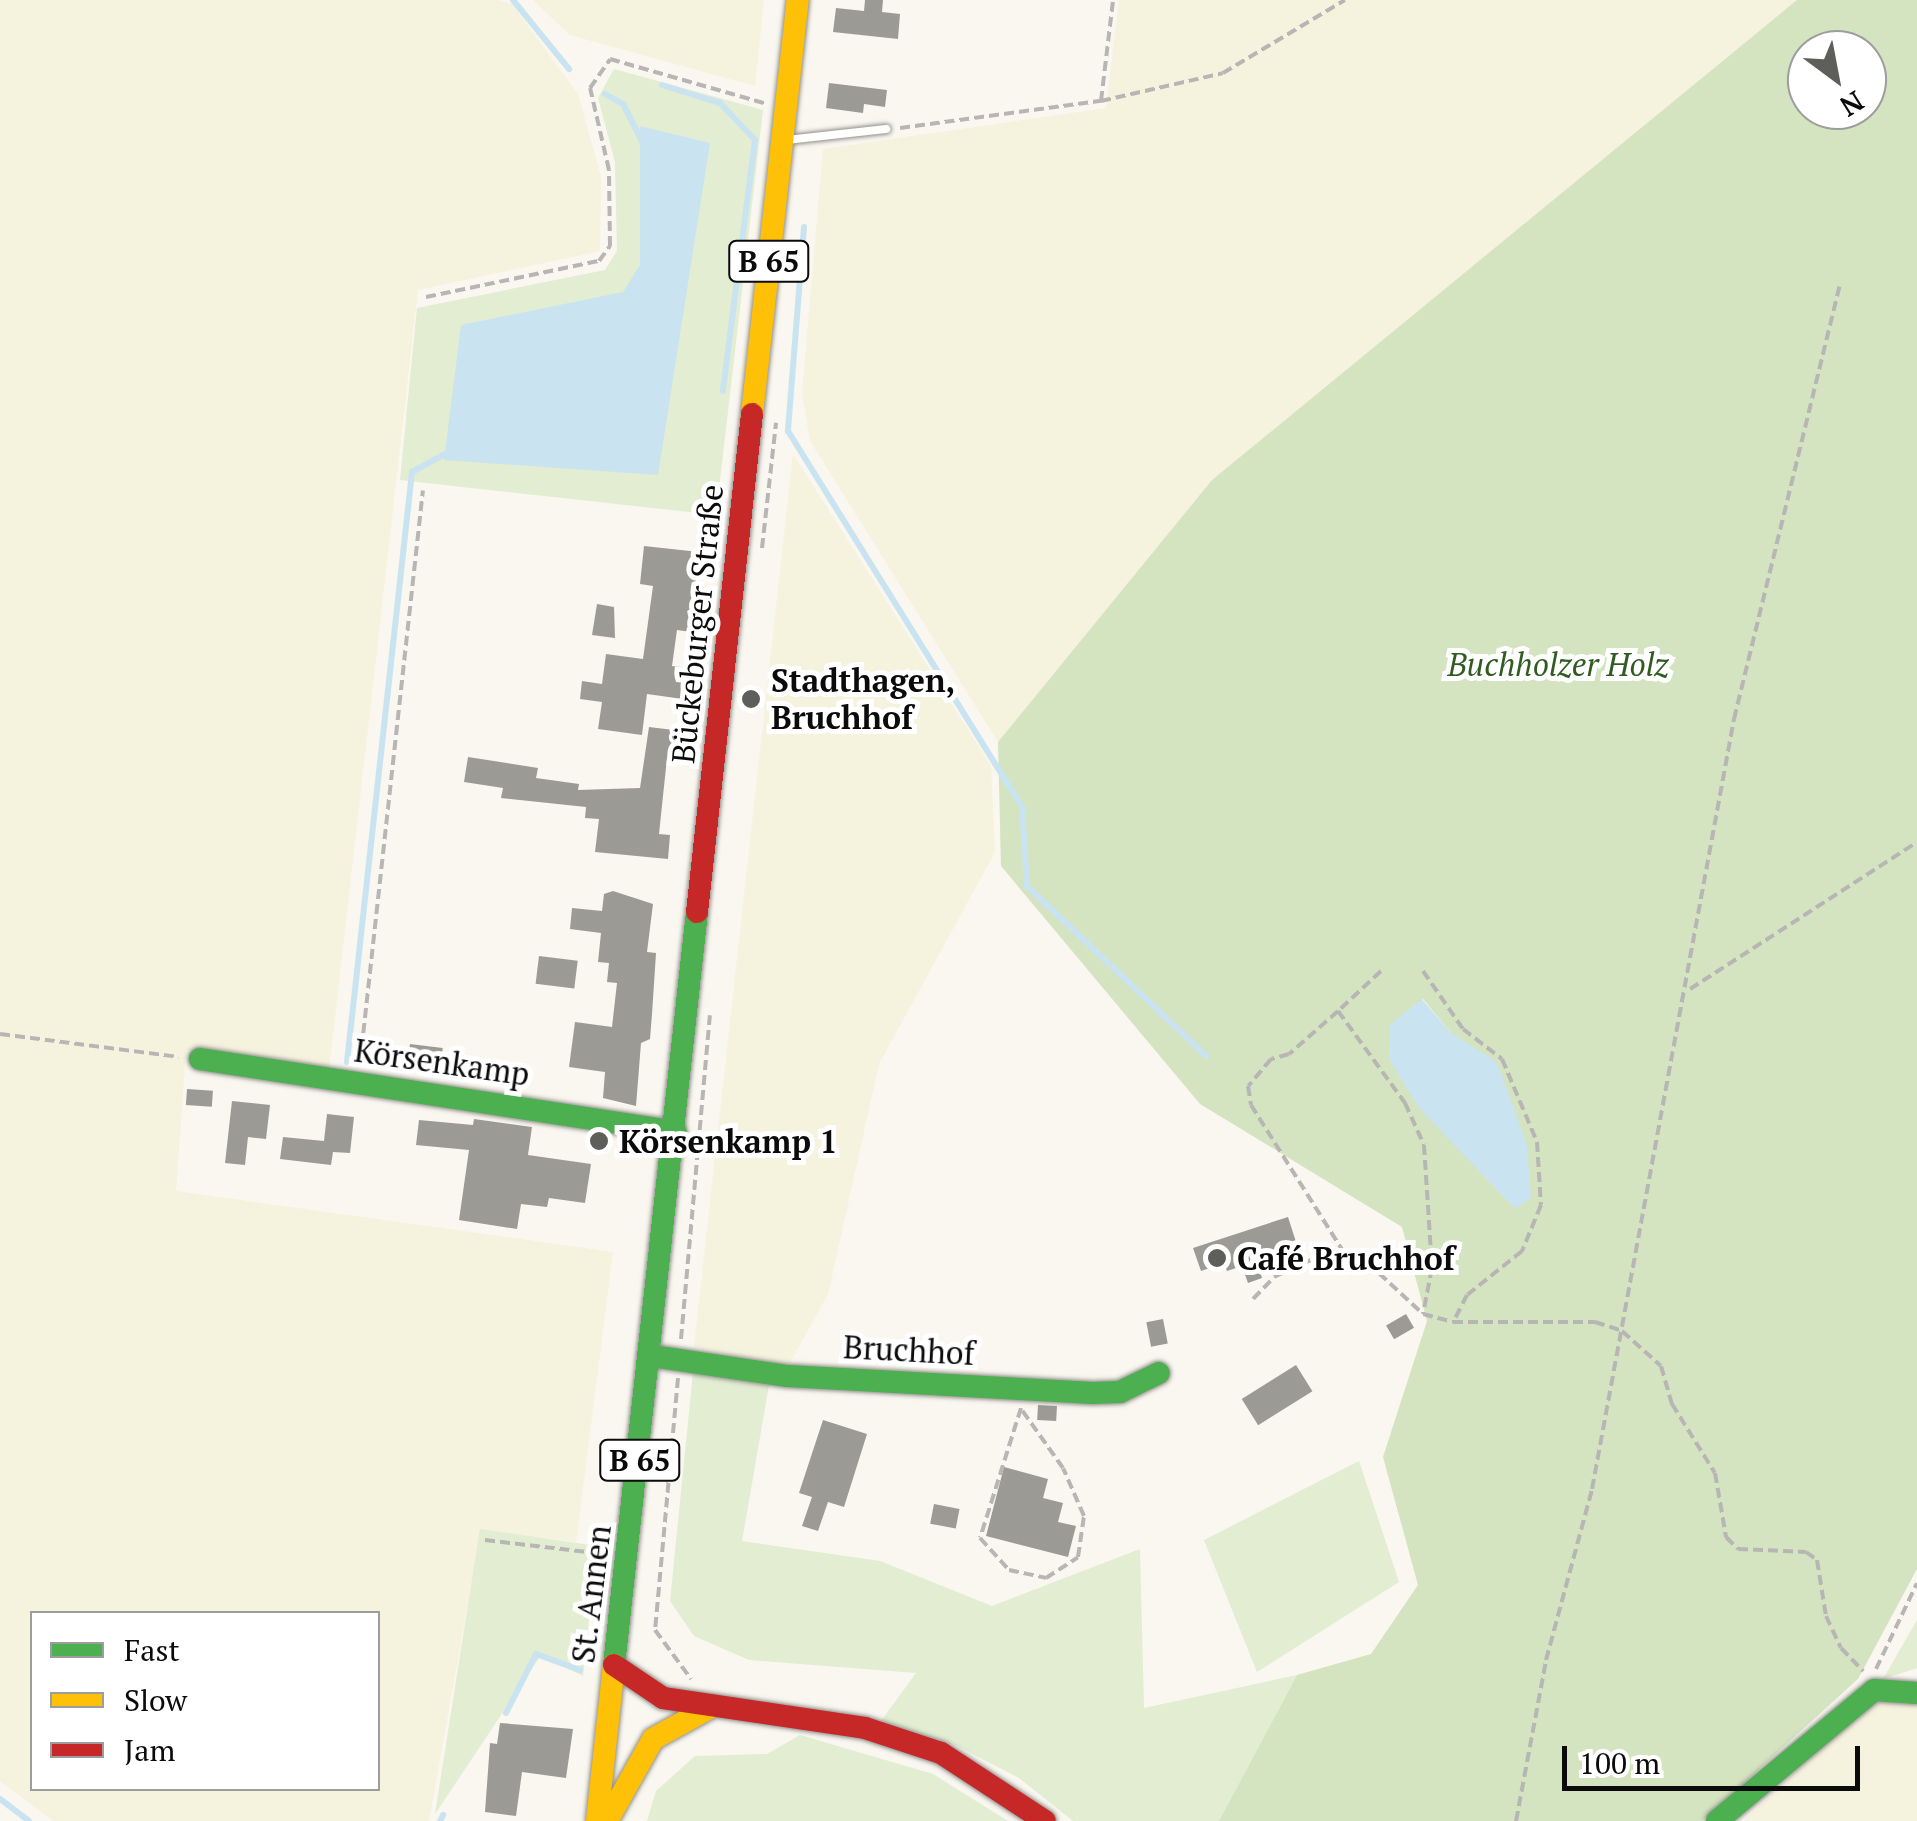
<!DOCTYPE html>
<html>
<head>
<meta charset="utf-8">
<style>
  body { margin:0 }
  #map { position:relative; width:1917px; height:1821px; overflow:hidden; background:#f9f7ef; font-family:"PT Serif",serif }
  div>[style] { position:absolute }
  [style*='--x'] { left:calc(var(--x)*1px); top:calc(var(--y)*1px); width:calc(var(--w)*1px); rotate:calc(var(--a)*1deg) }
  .farmland>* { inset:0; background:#f5f2dd }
  .green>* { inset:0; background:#e2edd1 }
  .forest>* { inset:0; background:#d4e3c0 }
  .water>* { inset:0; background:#c9e4f0 }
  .stream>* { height:6px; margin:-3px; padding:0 3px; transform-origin:3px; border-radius:3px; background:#c9e4f0 }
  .building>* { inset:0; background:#9c9a95; transform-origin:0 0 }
  .path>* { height:4px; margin-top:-2px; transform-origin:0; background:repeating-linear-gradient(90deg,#b7b6b5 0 10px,transparent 0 15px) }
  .roads { filter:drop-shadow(0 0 2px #92918e) drop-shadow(0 0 2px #92918e) }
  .lane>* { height:8px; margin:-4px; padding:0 4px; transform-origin:4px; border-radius:4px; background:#fefefd }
  .fast>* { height:22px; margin:-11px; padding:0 11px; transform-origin:11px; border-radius:11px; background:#4caf50 }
  .slow>* { height:22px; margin:-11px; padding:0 11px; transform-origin:11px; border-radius:11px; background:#ffc107 }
  .jam>* { height:22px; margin:-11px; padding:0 11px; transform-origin:11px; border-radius:11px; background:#c62828 }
  .dots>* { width:28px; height:28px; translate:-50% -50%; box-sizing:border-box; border:5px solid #fff; border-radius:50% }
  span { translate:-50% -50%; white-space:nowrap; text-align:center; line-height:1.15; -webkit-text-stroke:10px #fff; paint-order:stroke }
  .shield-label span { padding:2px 8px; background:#fff; border:2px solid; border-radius:8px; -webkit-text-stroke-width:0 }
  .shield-label { font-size:30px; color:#0b0b0b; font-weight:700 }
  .street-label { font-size:32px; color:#0b0b0b }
  .park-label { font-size:32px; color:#305c22; font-style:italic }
  .poi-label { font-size:32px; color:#0b0b0b; font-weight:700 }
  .left { translate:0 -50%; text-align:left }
  .legend { position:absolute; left:30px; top:1611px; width:350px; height:180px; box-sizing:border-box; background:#fff; border:2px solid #9d9d9d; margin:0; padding:12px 18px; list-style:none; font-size:30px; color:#0b0b0b }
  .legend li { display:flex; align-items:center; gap:20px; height:50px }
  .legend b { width:50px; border:2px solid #9d9d9d }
  .north { position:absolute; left:1787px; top:30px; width:100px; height:100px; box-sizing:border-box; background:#fff; border:2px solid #9d9d9d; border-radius:50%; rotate:148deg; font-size:28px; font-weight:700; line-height:40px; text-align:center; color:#0b0b0b }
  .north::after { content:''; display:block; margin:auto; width:35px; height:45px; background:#5e5e5b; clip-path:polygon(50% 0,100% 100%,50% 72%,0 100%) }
  .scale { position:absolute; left:1562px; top:1746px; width:298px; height:45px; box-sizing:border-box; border:5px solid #0b0b0b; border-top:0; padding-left:12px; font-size:30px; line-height:35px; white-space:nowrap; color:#0b0b0b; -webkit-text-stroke:8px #fff; paint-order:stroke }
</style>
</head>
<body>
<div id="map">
  <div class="farmland">
    <i style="clip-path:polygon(evenodd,0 0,497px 0,512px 4px,578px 94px,601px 177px,600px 251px,418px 290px,329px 1070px,186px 1050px,176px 1191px,613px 1252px,576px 1542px,481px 1530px,429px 1821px,53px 1821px,0 1781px,0 0,32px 1614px,378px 1614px,378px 1788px,32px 1788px,32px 1614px)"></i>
    <i style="clip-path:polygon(533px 0,764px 0,755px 86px,570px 35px)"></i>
    <i style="clip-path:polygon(1119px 0,1797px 0,1212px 480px,998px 742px,810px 441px,802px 393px,823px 149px,1106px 108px)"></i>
    <i style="clip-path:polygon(793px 454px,991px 766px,995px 852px,879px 1064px,828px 1294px,788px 1366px,694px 1347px)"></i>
    <i style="clip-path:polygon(1874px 1698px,1917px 1705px,1917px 1821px,1744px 1821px)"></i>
  </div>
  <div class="green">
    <i style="clip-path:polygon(614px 69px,763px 110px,716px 515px,400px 480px,417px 308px,605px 270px,617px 251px,615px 162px,598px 98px)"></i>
    <i style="clip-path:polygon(693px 1373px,769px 1385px,742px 1541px,880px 1561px,992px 1606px,1140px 1549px,1144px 1708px,1297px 1675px,1219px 1821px,1073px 1821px,1019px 1778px,957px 1746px,881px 1721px,916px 1673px,749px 1660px,694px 1636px,670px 1601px)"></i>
    <i style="clip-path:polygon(1359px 1461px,1399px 1582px,1257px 1672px,1204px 1540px)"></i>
    <i style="clip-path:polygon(480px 1529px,597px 1546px,583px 1676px,541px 1655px,435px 1814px)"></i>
    <i style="clip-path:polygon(1917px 1620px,1917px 1668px,1883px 1679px)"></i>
    <i style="clip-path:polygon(800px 1735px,933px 1774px,1008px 1821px,647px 1821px,656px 1791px,695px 1756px,767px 1754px)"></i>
  </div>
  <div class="forest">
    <i style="clip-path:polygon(evenodd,1797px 0,1917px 0,1917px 1569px,1858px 1679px,1702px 1821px,1219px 1821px,1297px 1675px,1371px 1654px,1418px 1585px,1383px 1457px,1427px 1321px,1402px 1227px,1200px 1104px,1001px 866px,998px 742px,1212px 480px,1797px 0,1807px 50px,1867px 50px,1867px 110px,1807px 110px,1807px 50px,1797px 0,1423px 999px,1451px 1033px,1391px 1025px,1423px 999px)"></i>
  </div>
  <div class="water">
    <i style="clip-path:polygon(640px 126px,710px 143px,658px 475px,444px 460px,461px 325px,623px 292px,640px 265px)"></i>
    <i style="clip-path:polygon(1422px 999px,1451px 1033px,1497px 1062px,1527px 1145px,1531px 1198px,1515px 1209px,1419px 1108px,1389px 1059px,1390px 1025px)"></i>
  </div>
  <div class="stream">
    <i style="--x:513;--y:0;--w:89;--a:50.9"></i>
    <i style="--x:662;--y:85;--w:61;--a:17.2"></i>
    <i style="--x:720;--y:103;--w:51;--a:46.6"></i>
    <i style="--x:755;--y:140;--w:253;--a:97.3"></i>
    <i style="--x:605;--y:94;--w:21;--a:29"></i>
    <i style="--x:623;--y:104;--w:44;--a:62.9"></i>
    <i style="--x:804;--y:227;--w:205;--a:94.5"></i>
    <i style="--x:788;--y:431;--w:443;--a:58.1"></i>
    <i style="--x:1022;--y:807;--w:79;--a:86.4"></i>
    <i style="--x:1027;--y:886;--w:247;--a:43.5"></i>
    <i style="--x:347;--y:1062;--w:594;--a:-83.71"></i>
    <i style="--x:412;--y:472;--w:46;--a:-28.8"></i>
    <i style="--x:506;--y:1713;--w:66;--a:-63"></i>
    <i style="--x:536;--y:1654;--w:47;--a:20"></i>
    <i style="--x:0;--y:1799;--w:36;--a:37"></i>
    <i style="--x:440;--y:1821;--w:7;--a:-63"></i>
  </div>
  <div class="building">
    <i style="clip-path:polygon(865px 0,883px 0,882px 12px,900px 14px,898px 39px,833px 32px,836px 8px,864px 11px)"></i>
    <i style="clip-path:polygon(829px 83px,887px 90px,885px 107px,864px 104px,863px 113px,826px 108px)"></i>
    <i style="clip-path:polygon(644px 546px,699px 552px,691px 632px,677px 630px,672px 666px,688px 668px,683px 699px,647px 694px,642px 735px,598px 729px,602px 702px,580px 699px,582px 681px,602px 684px,606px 654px,643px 659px,653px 586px,640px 584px)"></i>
    <i style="clip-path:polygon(597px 604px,614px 607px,615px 638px,592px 635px)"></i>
    <i style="clip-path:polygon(649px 727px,682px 731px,678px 759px,667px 758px,659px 834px,670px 835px,668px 859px,595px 852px,599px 819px,585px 818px,586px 807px,501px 798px,503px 788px,464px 782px,468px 757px,538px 768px,536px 778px,579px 784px,578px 790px,640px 788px)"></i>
    <i style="clip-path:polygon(613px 891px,653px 904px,647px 952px,656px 953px,652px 1014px,650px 1039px,641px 1043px,636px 1106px,603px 1098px,605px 1072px,569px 1067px,575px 1022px,612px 1027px,617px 983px,607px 982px,609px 963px,598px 962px,601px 933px,570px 929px,572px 908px,602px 911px,604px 894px)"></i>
    <i style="left:539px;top:956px;width:39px;height:28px;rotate:7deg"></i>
    <i style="left:410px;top:1044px;width:33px;height:25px;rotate:7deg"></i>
    <i style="left:187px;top:1089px;width:26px;height:16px;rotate:4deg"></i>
    <i style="clip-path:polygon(232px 1101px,270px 1105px,266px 1139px,248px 1137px,245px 1165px,225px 1163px)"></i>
    <i style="clip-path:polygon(327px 1114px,354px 1117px,350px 1153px,333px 1152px,331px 1165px,280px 1159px,283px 1137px,324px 1141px)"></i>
    <i style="clip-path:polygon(474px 1119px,532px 1127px,528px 1155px,591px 1164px,585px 1203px,549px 1198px,547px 1207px,521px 1204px,517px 1229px,459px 1220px,469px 1150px,416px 1145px,419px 1120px,473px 1125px)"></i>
    <i style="clip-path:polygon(1288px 1217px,1298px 1248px,1257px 1261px,1262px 1278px,1248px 1283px,1242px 1266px,1227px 1271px,1224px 1263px,1201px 1271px,1193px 1248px)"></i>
    <i style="left:1406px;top:1314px;width:16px;height:23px;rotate:60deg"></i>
    <i style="left:1163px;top:1319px;width:25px;height:17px;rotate:79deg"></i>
    <i style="left:1296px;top:1365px;width:31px;height:64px;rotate:58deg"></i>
    <i style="left:1038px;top:1405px;width:19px;height:15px;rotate:3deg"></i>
    <i style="clip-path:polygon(823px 1420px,867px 1434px,844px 1507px,828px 1502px,818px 1531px,802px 1526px,812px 1497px,799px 1493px)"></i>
    <i style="clip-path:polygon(1004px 1467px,1048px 1479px,1043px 1498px,1063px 1503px,1058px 1522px,1076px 1526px,1068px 1557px,986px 1536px)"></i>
    <i style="left:934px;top:1504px;width:26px;height:20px;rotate:11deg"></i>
    <i style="clip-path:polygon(500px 1723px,573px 1729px,566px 1778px,522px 1772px,516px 1816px,485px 1812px,490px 1743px,497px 1744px)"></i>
  </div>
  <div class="path">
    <i style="--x:1101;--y:101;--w:102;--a:-83.2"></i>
    <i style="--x:900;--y:128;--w:203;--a:-7.7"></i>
    <i style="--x:1101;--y:101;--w:125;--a:-12.9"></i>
    <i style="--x:1223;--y:73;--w:142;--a:-30.9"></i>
    <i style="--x:426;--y:297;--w:177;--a:-11.8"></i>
    <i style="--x:599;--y:261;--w:19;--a:-54"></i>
    <i style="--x:610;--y:246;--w:76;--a:-90.8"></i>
    <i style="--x:609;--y:170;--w:84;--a:-103"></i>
    <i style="--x:590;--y:88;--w:35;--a:-55"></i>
    <i style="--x:610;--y:59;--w:163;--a:16"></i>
    <i style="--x:762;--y:548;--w:126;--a:-83.6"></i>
    <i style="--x:1381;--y:971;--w:59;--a:137.1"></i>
    <i style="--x:1338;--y:1011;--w:114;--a:53.9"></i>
    <i style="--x:1405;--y:1103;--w:46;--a:65.7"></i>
    <i style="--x:1424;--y:1145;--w:123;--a:86.3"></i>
    <i style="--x:1432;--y:1268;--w:47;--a:101.1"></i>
    <i style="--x:1423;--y:971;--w:70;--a:55.4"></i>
    <i style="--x:1463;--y:1029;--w:49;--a:37.6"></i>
    <i style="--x:1502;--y:1059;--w:90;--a:67.1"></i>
    <i style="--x:1537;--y:1142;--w:63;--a:86.4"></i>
    <i style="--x:1541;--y:1205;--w:50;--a:112.4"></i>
    <i style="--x:1522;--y:1251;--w:70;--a:141.3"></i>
    <i style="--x:1467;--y:1295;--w:30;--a:117"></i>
    <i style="--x:1690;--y:989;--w:270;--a:-32.9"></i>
    <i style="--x:1338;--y:1011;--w:65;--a:138.7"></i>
    <i style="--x:1289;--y:1054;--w:19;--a:164"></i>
    <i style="--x:1271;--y:1059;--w:35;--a:130"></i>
    <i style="--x:1248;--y:1086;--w:19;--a:81"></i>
    <i style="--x:1251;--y:1105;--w:176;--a:57.8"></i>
    <i style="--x:0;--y:1034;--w:180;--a:7.3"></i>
    <i style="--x:360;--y:1063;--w:576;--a:-83.73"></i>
    <i style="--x:1253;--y:1299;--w:30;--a:-46"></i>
    <i style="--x:1274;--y:1277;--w:43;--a:-24.8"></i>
    <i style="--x:1313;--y:1259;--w:32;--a:-9"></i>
    <i style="--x:1345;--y:1254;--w:25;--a:21"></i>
    <i style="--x:1368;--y:1263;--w:75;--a:42.8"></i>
    <i style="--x:1423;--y:1314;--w:31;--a:15"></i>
    <i style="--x:1453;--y:1322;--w:142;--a:0"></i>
    <i style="--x:1595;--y:1322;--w:28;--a:18"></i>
    <i style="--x:1622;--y:1331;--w:52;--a:41.9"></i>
    <i style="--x:1661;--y:1366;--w:40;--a:74"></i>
    <i style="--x:1672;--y:1404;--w:81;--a:58.1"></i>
    <i style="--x:1715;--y:1473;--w:65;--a:80.2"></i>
    <i style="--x:1726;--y:1537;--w:17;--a:45"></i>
    <i style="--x:1738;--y:1549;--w:68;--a:2.5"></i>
    <i style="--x:1806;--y:1552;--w:14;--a:36"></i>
    <i style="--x:1817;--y:1560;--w:57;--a:80.9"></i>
    <i style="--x:1826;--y:1616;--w:35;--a:65"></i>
    <i style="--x:1841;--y:1648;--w:32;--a:46"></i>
    <i style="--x:681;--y:1339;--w:325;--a:-84.9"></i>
    <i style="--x:678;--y:1378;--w:253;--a:95.2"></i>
    <i style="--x:655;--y:1630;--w:61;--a:53.7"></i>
    <i style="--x:1021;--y:1408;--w:136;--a:107.5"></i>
    <i style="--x:980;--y:1538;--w:43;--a:47.8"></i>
    <i style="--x:1009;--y:1570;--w:38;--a:12"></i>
    <i style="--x:1046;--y:1578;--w:38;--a:-33"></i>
    <i style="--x:1078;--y:1557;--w:41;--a:-81.7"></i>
    <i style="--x:1084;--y:1516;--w:52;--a:-113.6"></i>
    <i style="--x:1063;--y:1468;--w:71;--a:-125.3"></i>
    <i style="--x:485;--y:1540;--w:120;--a:6.7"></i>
    <i style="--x:1876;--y:1669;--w:95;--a:-64.5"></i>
    <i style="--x:1516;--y:1821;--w:164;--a:-79.4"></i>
    <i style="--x:1546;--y:1660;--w:177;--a:-74.9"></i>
    <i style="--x:1592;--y:1489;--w:783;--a:-79.55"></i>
    <i style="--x:1734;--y:719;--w:448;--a:-76.3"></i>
  </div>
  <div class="roads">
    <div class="lane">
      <i style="--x:786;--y:140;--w:101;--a:-6.3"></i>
    </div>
    <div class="fast">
      <i style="--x:200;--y:1059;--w:481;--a:8.7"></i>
      <i style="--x:652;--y:1356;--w:137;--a:8.4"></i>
      <i style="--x:788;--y:1376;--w:305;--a:3.2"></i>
      <i style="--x:1093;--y:1393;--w:27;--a:-2"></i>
      <i style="--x:1120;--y:1392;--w:43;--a:-26"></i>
      <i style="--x:614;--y:1665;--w:758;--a:-83.71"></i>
      <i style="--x:1717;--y:1821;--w:204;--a:-39.8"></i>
      <i style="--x:1874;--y:1690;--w:43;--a:4"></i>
    </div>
    <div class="slow">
      <i style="--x:752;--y:414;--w:417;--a:-83.7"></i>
      <i style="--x:597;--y:1821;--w:157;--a:-83.8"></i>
      <i style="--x:607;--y:1821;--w:94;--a:-60.7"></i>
      <i style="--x:653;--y:1739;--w:66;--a:-28.9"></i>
    </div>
    <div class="jam">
      <i style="--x:697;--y:912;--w:501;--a:-83.7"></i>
      <i style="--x:614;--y:1665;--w:59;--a:34"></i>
      <i style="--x:663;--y:1698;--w:204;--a:8.4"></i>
      <i style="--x:865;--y:1728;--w:80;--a:18.2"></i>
      <i style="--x:941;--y:1753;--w:124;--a:33.2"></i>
    </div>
  </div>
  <div class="dots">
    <i style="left:751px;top:699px;background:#5e5e5b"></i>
    <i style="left:599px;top:1141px;background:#5e5e5b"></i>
    <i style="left:1217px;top:1258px;background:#5e5e5b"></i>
  </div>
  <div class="shield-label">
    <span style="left:769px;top:261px">B 65</span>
    <span style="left:640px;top:1460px">B 65</span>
  </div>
  <div class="street-label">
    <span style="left:697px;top:624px;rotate:-84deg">Bückeburger Straße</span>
    <span style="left:442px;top:1062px;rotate:8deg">Körsenkamp</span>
    <span style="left:909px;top:1350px;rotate:3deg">Bruchhof</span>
    <span style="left:591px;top:1594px;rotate:-83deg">St. Annen</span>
  </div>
  <div class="park-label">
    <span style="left:1558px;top:664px">Buchholzer Holz</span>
  </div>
  <div class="poi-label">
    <span class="left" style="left:771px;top:699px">Stadthagen,<br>Bruchhof</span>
    <span class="left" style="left:619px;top:1141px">Körsenkamp 1</span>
    <span class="left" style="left:1237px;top:1258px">Café Bruchhof</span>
  </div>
  <ul class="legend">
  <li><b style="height:12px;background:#4caf50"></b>Fast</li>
  <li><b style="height:12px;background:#ffc107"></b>Slow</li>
  <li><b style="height:12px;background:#c62828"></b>Jam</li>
  </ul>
  <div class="north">N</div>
  <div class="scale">100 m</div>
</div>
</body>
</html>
